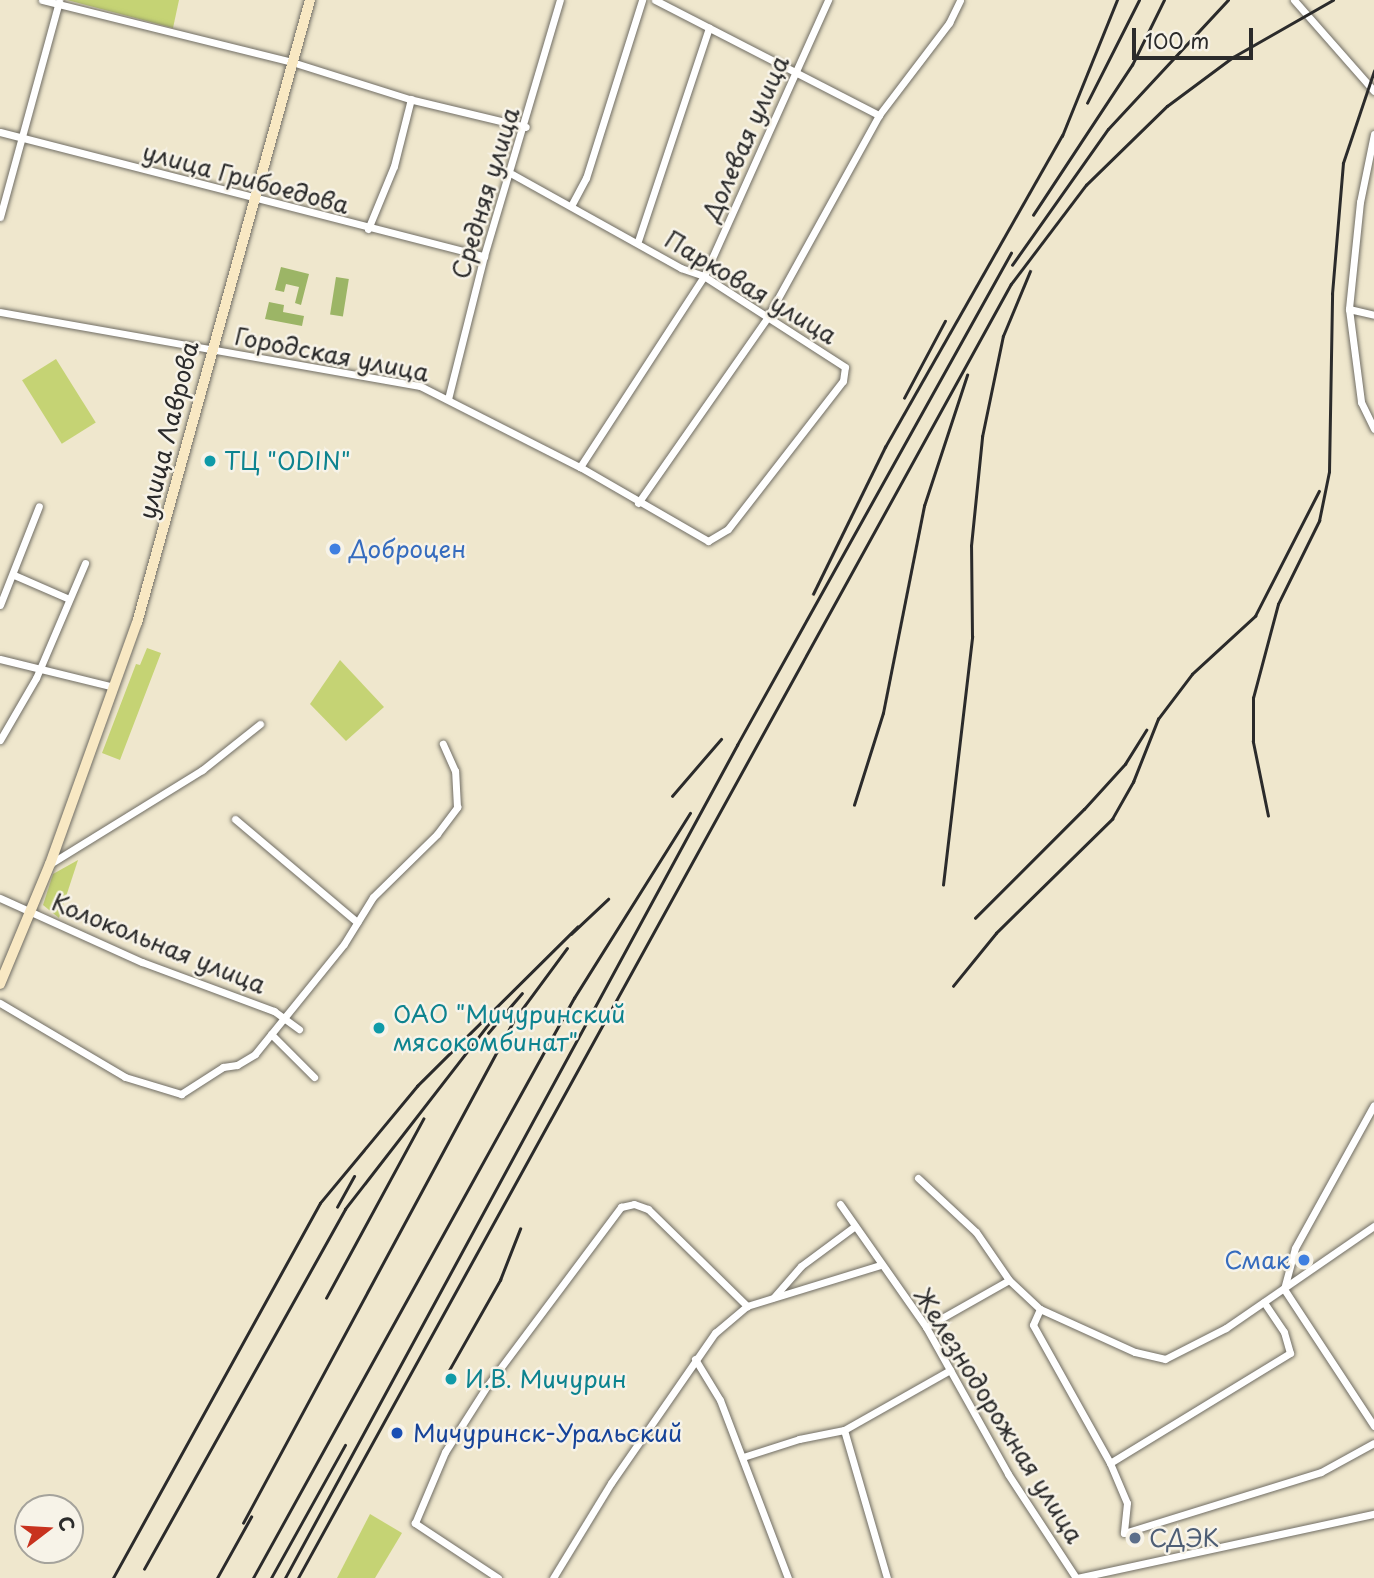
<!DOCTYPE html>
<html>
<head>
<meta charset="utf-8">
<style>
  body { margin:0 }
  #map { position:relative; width:1374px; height:1578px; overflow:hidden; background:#efe7cd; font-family:"Playpen Sans",sans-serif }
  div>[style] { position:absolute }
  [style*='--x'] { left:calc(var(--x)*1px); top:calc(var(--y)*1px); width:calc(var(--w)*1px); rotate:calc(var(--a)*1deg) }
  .green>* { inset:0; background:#c5d374; transform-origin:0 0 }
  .forest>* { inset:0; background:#9cb566; transform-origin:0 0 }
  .roads { filter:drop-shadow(0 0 2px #706d64) drop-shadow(0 0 2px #706d64) }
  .street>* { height:7px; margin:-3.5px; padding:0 3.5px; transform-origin:3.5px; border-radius:3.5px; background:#fff }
  .secondary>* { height:10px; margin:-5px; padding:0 5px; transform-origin:5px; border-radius:5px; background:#f8e8c3 }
  .rail>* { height:2.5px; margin:-1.25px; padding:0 1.25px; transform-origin:1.25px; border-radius:1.25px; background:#2b2b2b }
  .dots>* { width:19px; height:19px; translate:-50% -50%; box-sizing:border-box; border:4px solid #f7f3e8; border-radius:50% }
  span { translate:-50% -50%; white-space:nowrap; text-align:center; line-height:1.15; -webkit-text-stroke:5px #f7f3e8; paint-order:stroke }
  .street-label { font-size:24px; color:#2b2b2b }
  .culture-label { font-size:24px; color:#0d838f }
  .left { translate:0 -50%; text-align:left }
  .shop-label { font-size:24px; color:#366cbe }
  .right { translate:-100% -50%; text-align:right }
  .transit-label { font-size:24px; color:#164399 }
  .service-label { font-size:24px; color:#4e5e75 }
  .north { position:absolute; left:14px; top:1494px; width:70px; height:70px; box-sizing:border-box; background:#f7f3e8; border:2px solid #a5a39c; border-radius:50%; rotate:73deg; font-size:19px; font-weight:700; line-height:28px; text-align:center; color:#2b2b2b }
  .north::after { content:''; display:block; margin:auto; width:24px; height:32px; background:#c8321e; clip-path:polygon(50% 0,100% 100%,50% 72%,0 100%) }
  .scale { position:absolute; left:1132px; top:28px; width:121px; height:32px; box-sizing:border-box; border:4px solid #2b2b2b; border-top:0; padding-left:9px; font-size:21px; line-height:24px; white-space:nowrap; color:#2b2b2b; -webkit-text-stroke:5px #f7f3e8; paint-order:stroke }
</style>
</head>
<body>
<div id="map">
  <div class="green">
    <i style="clip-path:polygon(67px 0,179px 0,173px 28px)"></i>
    <i style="left:56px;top:359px;width:75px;height:40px;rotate:58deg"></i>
    <i style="clip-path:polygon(147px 648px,161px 653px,120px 760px,102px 753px,136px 664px,140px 665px)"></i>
    <i style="clip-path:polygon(340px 660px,384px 707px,346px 741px,310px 704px)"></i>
    <i style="clip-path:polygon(78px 860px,59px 918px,43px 905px,53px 874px)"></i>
    <i style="clip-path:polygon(370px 1514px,402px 1533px,375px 1578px,337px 1578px)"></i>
  </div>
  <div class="forest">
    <i style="clip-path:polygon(281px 267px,309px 274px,301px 305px,295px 303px,299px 287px,286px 284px,284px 292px,275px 290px)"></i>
    <i style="left:336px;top:277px;width:13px;height:38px;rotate:9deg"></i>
    <i style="clip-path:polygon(269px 302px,284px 305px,283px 312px,304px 316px,302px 326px,265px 319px)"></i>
  </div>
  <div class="roads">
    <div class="street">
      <i style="--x:42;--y:0;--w:258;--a:13.9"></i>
      <i style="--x:292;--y:62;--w:123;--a:17.5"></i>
      <i style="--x:409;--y:99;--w:120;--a:13.5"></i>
      <i style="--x:655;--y:0;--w:252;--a:27.2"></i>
      <i style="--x:1294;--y:0;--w:121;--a:48.7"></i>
      <i style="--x:0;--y:132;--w:500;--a:14.4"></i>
      <i style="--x:1374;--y:134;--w:69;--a:101.6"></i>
      <i style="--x:1360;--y:202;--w:108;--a:95.9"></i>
      <i style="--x:1349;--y:309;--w:94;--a:82.6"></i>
      <i style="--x:1361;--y:402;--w:30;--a:64"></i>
      <i style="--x:571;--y:206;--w:32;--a:-62"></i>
      <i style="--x:586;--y:178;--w:187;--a:-72.5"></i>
      <i style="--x:0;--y:217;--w:224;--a:-74.7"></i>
      <i style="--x:368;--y:229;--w:68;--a:-67.6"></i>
      <i style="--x:394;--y:166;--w:69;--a:-75.8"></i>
      <i style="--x:638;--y:241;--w:225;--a:-71.6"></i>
      <i style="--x:1349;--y:309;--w:26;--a:13"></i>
      <i style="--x:0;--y:312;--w:426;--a:10"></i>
      <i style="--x:420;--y:386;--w:179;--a:26.9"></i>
      <i style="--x:580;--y:467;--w:148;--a:30"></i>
      <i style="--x:708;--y:541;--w:23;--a:-31"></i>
      <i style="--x:728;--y:529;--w:187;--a:-52.2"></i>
      <i style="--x:843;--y:381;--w:14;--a:-82"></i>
      <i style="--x:845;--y:367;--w:168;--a:-147.2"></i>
      <i style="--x:704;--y:276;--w:24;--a:-161"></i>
      <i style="--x:681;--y:268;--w:193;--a:-150.9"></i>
      <i style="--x:448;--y:399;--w:147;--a:-75.9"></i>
      <i style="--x:484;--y:256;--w:267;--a:-73.5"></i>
      <i style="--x:580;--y:467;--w:228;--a:-57"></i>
      <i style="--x:704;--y:276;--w:303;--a:-65.8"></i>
      <i style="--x:638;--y:503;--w:226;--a:-55.1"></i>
      <i style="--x:767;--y:318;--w:232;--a:-61.1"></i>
      <i style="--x:879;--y:115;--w:116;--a:-52.7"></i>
      <i style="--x:949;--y:23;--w:25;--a:-64"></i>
      <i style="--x:14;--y:575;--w:58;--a:23.5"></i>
      <i style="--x:0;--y:605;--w:106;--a:-68.5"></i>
      <i style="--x:0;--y:659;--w:117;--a:13.8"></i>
      <i style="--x:0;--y:740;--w:72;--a:-59.9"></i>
      <i style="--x:36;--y:678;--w:125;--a:-66.9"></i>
      <i style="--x:235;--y:819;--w:160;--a:40.2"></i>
      <i style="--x:50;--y:864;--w:179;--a:-31.7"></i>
      <i style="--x:202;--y:770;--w:74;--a:-38.4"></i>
      <i style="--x:0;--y:898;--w:156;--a:24.3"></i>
      <i style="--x:142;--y:962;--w:141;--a:20.4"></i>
      <i style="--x:274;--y:1011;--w:31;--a:36"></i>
      <i style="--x:0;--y:1003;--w:145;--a:30.6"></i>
      <i style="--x:125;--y:1077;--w:59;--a:16.9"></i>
      <i style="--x:181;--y:1094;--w:50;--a:-32.7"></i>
      <i style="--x:223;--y:1067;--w:14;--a:-8"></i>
      <i style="--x:237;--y:1065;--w:21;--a:-31"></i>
      <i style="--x:255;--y:1054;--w:141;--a:-51"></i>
      <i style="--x:344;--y:944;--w:55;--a:-58.3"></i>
      <i style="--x:373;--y:897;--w:90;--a:-44.5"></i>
      <i style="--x:437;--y:834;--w:34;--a:-53"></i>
      <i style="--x:457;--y:807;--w:36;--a:-93"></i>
      <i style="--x:455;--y:771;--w:30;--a:-114"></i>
      <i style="--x:271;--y:1034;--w:61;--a:45"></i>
      <i style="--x:918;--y:1178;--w:79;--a:43"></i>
      <i style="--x:976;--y:1232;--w:58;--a:55.5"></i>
      <i style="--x:840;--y:1204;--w:150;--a:55"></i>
      <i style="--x:926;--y:1327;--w:168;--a:60.8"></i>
      <i style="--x:1008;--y:1474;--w:124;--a:56.8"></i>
      <i style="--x:1284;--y:1289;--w:42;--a:-75"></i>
      <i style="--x:1295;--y:1248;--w:163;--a:-61.1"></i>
      <i style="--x:1284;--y:1289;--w:164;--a:56.7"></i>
      <i style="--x:774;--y:1297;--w:41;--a:-48.9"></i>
      <i style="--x:801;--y:1266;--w:67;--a:-36.5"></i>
      <i style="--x:1040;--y:1309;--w:17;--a:114"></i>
      <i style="--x:1033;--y:1325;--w:158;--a:60.8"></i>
      <i style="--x:1110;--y:1463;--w:43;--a:67"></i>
      <i style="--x:1127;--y:1503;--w:30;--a:96"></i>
      <i style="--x:1124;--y:1533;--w:206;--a:-17.2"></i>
      <i style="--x:1321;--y:1472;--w:60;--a:-28.7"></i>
      <i style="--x:926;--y:1327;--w:95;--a:-29.5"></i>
      <i style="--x:1009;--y:1280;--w:42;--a:43.1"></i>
      <i style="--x:1040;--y:1309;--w:104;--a:24.4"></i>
      <i style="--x:1135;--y:1352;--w:31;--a:13"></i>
      <i style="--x:1165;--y:1359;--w:68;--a:-26.9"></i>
      <i style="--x:1226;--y:1328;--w:180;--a:-34.6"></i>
      <i style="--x:695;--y:1359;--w:48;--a:58.6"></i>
      <i style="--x:720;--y:1400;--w:191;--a:69.1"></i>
      <i style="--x:844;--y:1430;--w:154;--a:73.8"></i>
      <i style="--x:743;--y:1457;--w:59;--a:-17.8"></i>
      <i style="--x:799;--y:1439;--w:46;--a:-11.3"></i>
      <i style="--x:844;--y:1430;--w:122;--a:-29.5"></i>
      <i style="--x:1110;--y:1463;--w:211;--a:-31.4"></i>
      <i style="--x:1290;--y:1353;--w:22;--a:-106"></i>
      <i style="--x:1284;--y:1332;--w:36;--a:-124"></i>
      <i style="--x:498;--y:1578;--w:100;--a:-146.5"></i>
      <i style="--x:415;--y:1523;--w:77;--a:-67.1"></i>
      <i style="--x:445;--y:1452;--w:78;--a:-57.5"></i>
      <i style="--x:487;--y:1386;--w:224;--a:-53.2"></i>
      <i style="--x:621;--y:1207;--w:13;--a:-13"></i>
      <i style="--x:634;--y:1204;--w:15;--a:20"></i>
      <i style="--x:648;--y:1209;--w:139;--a:44.4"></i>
      <i style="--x:553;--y:1578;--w:111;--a:-58.6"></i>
      <i style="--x:611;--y:1483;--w:183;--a:-55.3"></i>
      <i style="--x:715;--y:1333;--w:42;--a:-40.2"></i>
      <i style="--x:747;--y:1306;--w:139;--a:-17.1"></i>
      <i style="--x:1077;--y:1578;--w:304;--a:-12.2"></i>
    </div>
    <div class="secondary">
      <i style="--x:0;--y:984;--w:130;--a:-67.4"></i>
      <i style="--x:50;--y:864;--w:256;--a:-70.2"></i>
      <i style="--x:137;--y:623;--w:647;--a:-74.48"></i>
    </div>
  </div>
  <div class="rail">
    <i style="--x:1087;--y:103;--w:115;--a:-63.2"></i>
    <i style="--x:1033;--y:215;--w:180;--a:-56.6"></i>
    <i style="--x:1132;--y:65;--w:72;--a:-63.8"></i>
    <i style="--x:1012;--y:265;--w:166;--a:-54.8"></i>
    <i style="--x:1108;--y:129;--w:176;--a:-47.1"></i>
    <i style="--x:904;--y:398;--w:87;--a:-62"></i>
    <i style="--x:813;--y:594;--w:164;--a:-63.9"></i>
    <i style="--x:885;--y:447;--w:358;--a:-60.4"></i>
    <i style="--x:1062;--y:136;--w:147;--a:-68"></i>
    <i style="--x:672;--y:796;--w:75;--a:-49.3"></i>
    <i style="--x:854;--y:805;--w:96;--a:-72.5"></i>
    <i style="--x:883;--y:713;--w:211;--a:-78.8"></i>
    <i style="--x:924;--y:506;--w:138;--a:-71.8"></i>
    <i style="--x:1268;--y:816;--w:76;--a:-101.5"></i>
    <i style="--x:1253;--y:742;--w:44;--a:-90"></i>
    <i style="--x:1253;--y:698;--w:97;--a:-75.1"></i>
    <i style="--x:1278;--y:604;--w:93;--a:-63.7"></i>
    <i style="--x:1319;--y:521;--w:50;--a:-78.5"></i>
    <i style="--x:1329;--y:472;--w:178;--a:-89"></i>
    <i style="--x:1332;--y:294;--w:131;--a:-85.2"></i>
    <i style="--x:1343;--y:163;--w:97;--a:-71.4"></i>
    <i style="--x:943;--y:885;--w:250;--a:-83.3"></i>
    <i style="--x:972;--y:637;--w:91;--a:-90.6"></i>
    <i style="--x:971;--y:546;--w:110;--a:-84.2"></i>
    <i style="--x:982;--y:437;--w:103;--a:-78.3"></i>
    <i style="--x:1003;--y:336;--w:70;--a:-67.4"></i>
    <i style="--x:975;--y:918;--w:154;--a:-45"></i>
    <i style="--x:1084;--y:809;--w:61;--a:-47.7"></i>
    <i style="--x:1125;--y:764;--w:40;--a:-58"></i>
    <i style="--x:571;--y:934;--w:51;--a:-43.4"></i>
    <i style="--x:953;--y:986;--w:68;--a:-50.9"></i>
    <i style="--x:996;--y:933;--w:163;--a:-44.5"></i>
    <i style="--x:1112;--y:819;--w:43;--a:-60.4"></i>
    <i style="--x:1133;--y:782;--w:68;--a:-68.4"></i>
    <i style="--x:1158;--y:719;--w:56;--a:-52.9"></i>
    <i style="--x:1192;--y:674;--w:86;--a:-42.6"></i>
    <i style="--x:1255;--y:616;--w:140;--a:-62.9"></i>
    <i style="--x:488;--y:1033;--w:52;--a:-49.6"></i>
    <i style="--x:337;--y:1207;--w:35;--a:-61"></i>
    <i style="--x:326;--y:1298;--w:204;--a:-61.5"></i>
    <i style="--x:448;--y:1372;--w:106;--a:-60.5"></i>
    <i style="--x:500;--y:1280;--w:55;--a:-68.6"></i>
    <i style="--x:243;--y:1523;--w:571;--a:-61.69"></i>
    <i style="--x:514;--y:1020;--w:89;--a:-53.6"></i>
    <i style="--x:144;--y:1569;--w:412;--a:-60.8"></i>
    <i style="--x:345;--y:1209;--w:238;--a:-52.2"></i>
    <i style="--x:113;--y:1578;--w:428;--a:-61.1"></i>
    <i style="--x:320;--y:1203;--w:152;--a:-50.3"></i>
    <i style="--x:417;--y:1086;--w:226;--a:-44.8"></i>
    <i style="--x:217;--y:1578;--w:70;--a:-60.9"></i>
    <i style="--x:253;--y:1578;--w:663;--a:-61.04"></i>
    <i style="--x:574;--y:998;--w:218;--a:-57.9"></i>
    <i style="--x:271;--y:1578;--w:152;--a:-60.9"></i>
    <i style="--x:285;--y:1578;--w:948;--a:-61.51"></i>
    <i style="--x:737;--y:745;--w:563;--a:-60.89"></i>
    <i style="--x:298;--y:1578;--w:1477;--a:-61.15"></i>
    <i style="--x:1011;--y:284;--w:124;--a:-52.9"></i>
    <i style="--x:1086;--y:185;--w:113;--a:-44.3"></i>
    <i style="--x:1167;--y:106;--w:82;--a:-36.6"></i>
    <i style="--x:1233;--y:57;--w:115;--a:-29.7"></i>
  </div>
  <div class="dots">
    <i style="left:210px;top:461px;background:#0f9aa8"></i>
    <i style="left:335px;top:549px;background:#3f7fe0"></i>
    <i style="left:379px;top:1028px;background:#0f9aa8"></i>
    <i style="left:1304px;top:1260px;background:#3f7fe0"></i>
    <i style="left:451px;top:1379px;background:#0f9aa8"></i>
    <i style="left:397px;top:1433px;background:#1a4fb4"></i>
    <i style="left:1135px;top:1538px;background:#5c6f8a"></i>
  </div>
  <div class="street-label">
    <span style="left:745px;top:138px;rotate:-66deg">Долевая улица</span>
    <span style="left:246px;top:178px;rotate:15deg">улица Грибоедова</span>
    <span style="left:485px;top:193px;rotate:-73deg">Средняя улица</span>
    <span style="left:751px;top:287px;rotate:31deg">Парковая улица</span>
    <span style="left:332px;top:354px;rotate:11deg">Городская улица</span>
    <span style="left:168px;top:430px;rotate:-76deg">улица Лаврова</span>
    <span style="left:159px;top:943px;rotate:22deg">Колокольная улица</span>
    <span style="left:999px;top:1415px;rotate:58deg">Железнодорожная улица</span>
  </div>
  <div class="culture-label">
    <span class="left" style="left:224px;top:461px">ТЦ "ODIN"</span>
    <span class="left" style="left:393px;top:1028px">ОАО "Мичуринский<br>мясокомбинат"</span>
    <span class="left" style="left:465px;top:1379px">И.В. Мичурин</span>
  </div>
  <div class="shop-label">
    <span class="left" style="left:349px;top:549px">Доброцен</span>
    <span class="right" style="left:1290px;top:1260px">Смак</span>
  </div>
  <div class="transit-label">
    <span class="left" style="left:413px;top:1433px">Мичуринск-Уральский</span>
  </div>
  <div class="service-label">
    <span class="left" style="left:1149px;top:1538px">СДЭК</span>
  </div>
  <div class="north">С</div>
  <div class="scale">100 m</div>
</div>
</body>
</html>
